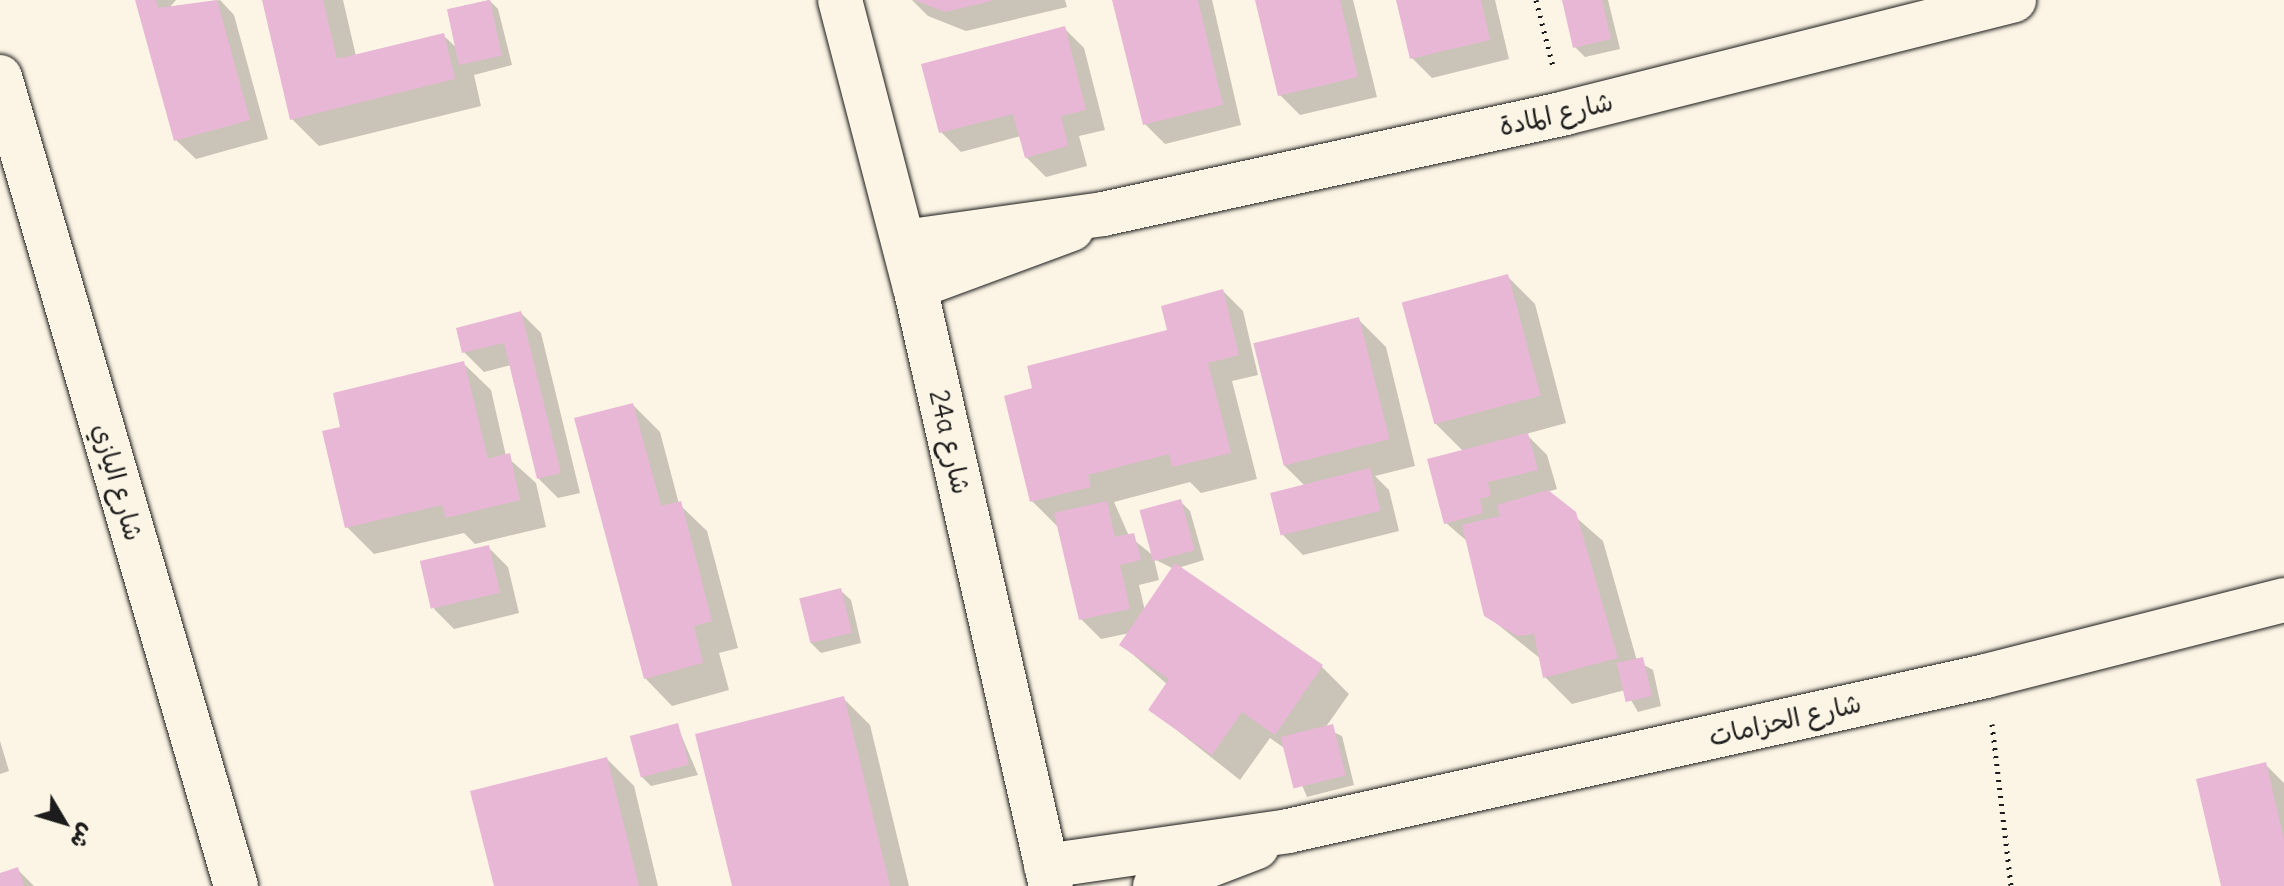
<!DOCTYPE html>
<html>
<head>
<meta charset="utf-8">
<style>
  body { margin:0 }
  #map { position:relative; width:2284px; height:886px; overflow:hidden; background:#fcf5e5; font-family:Delius,"Playpen Sans Arabic",sans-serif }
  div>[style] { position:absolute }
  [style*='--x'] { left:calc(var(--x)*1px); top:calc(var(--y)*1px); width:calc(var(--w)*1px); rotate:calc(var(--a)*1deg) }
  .shadow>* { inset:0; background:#0003 }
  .building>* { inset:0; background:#e9b7d6; transform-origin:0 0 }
  .path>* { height:5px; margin-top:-2.5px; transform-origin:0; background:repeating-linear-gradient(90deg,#1c1c1c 0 2px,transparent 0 8px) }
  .roads { filter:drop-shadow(0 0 2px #1c1c1c) drop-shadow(0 0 2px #1c1c1c) }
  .street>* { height:44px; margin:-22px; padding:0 22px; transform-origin:22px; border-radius:22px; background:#fcf5e5 }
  span { translate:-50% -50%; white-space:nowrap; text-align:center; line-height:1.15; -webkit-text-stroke:6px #fcf5e5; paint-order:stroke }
  .street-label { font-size:26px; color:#1c1c1c }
  .north { position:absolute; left:24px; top:782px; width:80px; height:80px; -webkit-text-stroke:6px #fcf5e5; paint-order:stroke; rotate:128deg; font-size:22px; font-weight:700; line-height:32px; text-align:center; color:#1c1c1c }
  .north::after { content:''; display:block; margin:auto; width:28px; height:36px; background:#1c1c1c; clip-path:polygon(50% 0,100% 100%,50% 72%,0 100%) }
</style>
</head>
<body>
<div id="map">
  <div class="shadow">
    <i style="clip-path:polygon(137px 0,176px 0,170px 7px,220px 0,234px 15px,268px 139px,196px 159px,176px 140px)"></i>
    <i style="clip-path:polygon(264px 0,343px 0,356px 56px,443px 35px,460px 51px,450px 9px,489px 0,498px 9px,512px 65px,474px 75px,481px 106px,319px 146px,292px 119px)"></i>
    <i style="clip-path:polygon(912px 0,1065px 0,1067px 7px,966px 31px,928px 16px)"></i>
    <i style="clip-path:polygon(1114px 0,1212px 0,1241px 125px,1165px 144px,1145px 124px)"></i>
    <i style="clip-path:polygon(1257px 0,1353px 0,1377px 97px,1300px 115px,1280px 95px)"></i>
    <i style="clip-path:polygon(1398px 0,1495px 0,1509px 59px,1432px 78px,1412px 58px)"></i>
    <i style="clip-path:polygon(1564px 0,1608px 0,1620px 49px,1585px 57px,1575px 47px)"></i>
    <i style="clip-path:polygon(1064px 28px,1084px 48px,1105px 130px,1079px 136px,1087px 166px,1046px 177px,1026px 157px,1021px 136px,961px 152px,941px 132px)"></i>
    <i style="clip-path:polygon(1508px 277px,1535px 304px,1566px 423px,1526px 434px,1547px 455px,1557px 489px,1547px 492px,1603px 541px,1637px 661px,1653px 670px,1661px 706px,1638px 712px,1625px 690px,1572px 704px,1545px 677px,1541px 659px,1486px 615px,1468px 542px,1446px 523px,1464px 452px,1435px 423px)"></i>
    <i style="clip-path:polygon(evenodd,1223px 291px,1243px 311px,1258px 375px,1232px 381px,1257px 479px,1201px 493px,1190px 482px,1114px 502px,1129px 536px,1155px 557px,1180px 501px,1190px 511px,1204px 560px,1178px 568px,1322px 667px,1349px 694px,1325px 728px,1342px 736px,1354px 785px,1307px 797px,1287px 750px,1270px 738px,1240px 780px,1150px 709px,1168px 685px,1122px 645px,1130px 633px,1101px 639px,1081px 619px,1060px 529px,1032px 501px,1035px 390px,1167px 332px,1223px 291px,1154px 559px,1174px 569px,1145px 611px,1139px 585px,1159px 580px,1154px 559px)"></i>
    <i style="clip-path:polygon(521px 313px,541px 333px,580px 493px,558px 498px,538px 478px,511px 365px,484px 372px,464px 352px)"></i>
    <i style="clip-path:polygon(1359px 320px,1386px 347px,1415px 466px,1375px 476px,1389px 490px,1399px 531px,1303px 555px,1283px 535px,1305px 486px,1284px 465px)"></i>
    <i style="clip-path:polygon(463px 363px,491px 390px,506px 456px,536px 483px,546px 527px,475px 544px,464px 533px,374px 554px,347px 527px)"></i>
    <i style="clip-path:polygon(633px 405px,660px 432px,679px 504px,707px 531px,738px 648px,719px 653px,729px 690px,672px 706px,645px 678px)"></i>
    <i style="clip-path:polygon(488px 547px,508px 567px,519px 613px,454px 629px,434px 609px)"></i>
    <i style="clip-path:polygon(840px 590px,851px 600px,861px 643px,821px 653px,811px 643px)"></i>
    <i style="clip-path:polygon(843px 698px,870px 725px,909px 886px,734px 886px)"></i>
    <i style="clip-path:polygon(677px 725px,698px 775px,651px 786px,641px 776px)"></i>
    <i style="clip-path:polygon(0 741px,9px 771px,0 774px)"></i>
    <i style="clip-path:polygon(607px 759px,634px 786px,658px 886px,496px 886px)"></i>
    <i style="clip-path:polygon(2266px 765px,2284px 783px,2284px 886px,2223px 886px)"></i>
    <i style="clip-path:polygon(18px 870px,34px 886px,0 886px,0 875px)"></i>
  </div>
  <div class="building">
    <i style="clip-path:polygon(135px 0,156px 0,158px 8px,217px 0,250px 120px,174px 141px)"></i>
    <i style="clip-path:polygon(262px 0,323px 0,337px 59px,444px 33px,455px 79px,290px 120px)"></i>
    <i style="left:490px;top:0;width:57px;height:44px;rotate:78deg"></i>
    <i style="clip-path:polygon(915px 0,992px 0,992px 1px,945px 12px)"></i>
    <i style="clip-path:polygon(1112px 0,1198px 0,1223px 105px,1143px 125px)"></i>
    <i style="clip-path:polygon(1255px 0,1340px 0,1358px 77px,1278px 96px)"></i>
    <i style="clip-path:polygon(1396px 0,1481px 0,1490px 40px,1410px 59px)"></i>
    <i style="clip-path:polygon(1562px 0,1602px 0,1611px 39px,1573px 48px)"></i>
    <i style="clip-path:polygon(1065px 26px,1086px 110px,1061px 116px,1068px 146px,1025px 158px,1013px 114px,939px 133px,921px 64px)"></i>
    <i style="left:1508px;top:274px;width:126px;height:110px;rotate:75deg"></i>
    <i style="clip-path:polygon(1223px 289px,1239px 355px,1208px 363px,1231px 453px,1172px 467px,1169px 454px,1088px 475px,1091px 487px,1030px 502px,1004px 396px,1032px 388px,1027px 366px,1167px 330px,1161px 306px)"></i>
    <i style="clip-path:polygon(521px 311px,561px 473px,537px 479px,504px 343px,462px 353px,456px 328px)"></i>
    <i style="left:1359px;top:317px;width:126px;height:109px;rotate:76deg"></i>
    <i style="clip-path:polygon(464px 361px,488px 459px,510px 453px,520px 500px,446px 518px,442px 505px,345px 528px,322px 431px,340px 427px,333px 393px)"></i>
    <i style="clip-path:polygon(633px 403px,661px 506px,681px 501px,712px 621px,694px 626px,703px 663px,644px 679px,574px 418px)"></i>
    <i style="clip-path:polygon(1528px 433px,1538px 470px,1488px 482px,1491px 496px,1480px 499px,1483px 513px,1444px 524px,1427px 459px)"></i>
    <i style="left:1370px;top:468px;width:44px;height:103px;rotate:76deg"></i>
    <i style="clip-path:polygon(1548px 490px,1576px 512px,1618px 658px,1543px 678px,1534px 634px,1517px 636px,1484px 616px,1462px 525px,1500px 516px,1497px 505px)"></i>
    <i style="left:1181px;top:499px;width:53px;height:43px;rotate:75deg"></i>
    <i style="clip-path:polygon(1107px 501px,1115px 537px,1134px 533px,1141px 560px,1120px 565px,1130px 609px,1079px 620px,1054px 513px)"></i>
    <i style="left:489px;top:545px;width:49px;height:71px;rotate:77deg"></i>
    <i style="clip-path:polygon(1175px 563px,1323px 665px,1275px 735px,1242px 712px,1212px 755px,1148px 710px,1169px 679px,1119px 645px)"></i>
    <i style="left:841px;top:588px;width:46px;height:43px;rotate:76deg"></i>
    <i style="left:1643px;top:657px;width:40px;height:27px;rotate:77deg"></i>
    <i style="clip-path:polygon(844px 696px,890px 886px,732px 886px,695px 734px)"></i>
    <i style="left:678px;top:723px;width:43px;height:50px;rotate:75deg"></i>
    <i style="left:1333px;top:724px;width:53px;height:54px;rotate:76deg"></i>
    <i style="clip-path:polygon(607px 757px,639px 886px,494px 886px,470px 791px)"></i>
    <i style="clip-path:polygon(2266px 762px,2284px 840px,2284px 886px,2221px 886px,2196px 779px)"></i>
    <i style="clip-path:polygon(18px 867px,24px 886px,0 886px,0 873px)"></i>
  </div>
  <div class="path">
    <i style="--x:1536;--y:0;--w:68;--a:75.6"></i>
    <i style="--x:1992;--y:724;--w:163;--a:83.3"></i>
  </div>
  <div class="roads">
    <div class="street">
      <i style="--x:840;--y:0;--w:297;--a:75.4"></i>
      <i style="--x:915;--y:287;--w:614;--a:77.21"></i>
      <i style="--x:0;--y:77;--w:843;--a:73.74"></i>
      <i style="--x:904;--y:242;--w:201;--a:-8"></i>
      <i style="--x:1103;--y:214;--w:473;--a:-12.3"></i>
      <i style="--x:1565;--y:113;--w:463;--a:-14.1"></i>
      <i style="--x:915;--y:287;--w:167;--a:-20.3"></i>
      <i style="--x:1046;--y:866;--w:245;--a:-8.2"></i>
      <i style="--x:1288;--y:831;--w:715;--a:-12.52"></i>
      <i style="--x:1986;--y:676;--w:308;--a:-14.3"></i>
      <i style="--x:1155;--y:886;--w:109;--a:-20.9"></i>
    </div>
  </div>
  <div class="street-label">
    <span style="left:1556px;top:114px;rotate:-13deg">شارع المادة</span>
    <span style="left:950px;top:442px;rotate:77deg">24a شارع</span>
    <span style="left:118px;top:482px;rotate:74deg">شارع اليازي</span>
    <span style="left:1785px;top:720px;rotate:-13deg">شارع الحزامات</span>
  </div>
  <div class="north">ش</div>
</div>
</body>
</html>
